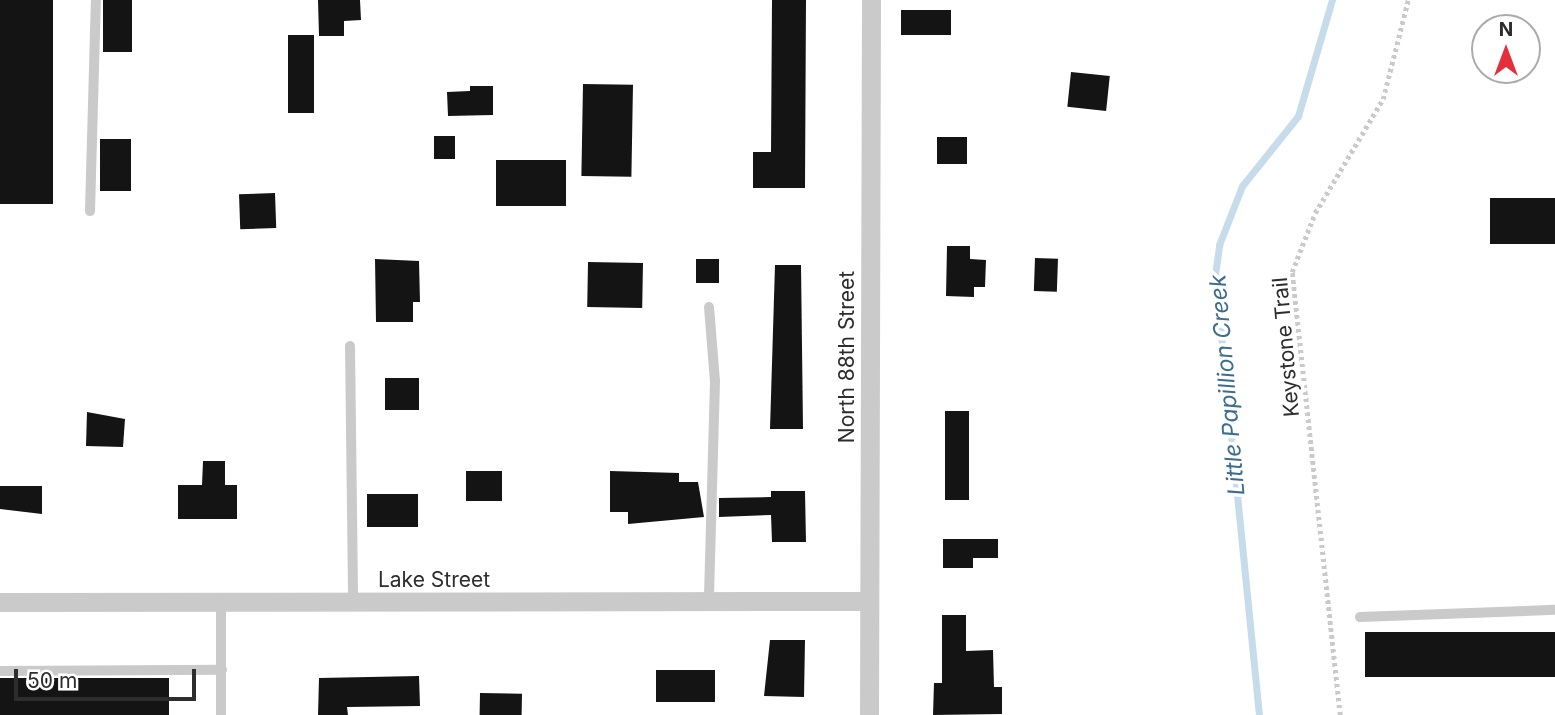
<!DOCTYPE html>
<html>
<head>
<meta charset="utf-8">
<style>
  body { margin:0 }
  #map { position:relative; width:1555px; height:715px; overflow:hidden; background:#fff; font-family:Inter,sans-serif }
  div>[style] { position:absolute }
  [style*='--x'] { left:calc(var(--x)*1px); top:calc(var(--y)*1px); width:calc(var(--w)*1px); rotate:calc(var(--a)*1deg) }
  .stream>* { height:7px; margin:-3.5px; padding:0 3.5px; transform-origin:3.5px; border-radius:3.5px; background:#c6dceb }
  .building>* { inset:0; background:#141414; transform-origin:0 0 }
  .path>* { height:4.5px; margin-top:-2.25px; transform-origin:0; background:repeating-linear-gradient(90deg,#cacaca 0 3.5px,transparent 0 7px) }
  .lane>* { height:10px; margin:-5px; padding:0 5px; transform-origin:5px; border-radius:5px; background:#cacaca }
  .street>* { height:19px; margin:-9.5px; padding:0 9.5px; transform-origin:9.5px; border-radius:9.5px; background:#cacaca }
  span { translate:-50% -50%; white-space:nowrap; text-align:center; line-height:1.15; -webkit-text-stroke:7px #fff; paint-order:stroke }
  .street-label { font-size:21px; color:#2d2d2d }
  .water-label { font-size:23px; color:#3c6d8e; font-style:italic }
  .north { position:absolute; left:1471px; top:14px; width:70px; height:70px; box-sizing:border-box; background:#fff; border:2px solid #ababab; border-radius:50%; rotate:0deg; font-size:19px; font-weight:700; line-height:28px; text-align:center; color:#2d2d2d }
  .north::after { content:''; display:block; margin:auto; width:24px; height:32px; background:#e42f3a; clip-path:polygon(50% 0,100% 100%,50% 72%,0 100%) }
  .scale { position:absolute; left:14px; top:669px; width:182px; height:32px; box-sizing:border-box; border:4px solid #2d2d2d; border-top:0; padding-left:9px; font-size:21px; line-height:24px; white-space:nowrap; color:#2d2d2d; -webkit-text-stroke:5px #fff; paint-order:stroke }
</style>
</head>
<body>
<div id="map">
  <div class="stream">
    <i style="--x:1259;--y:715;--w:442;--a:-95.7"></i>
    <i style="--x:1215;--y:275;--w:30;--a:-82"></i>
    <i style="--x:1219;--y:245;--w:63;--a:-68.7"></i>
    <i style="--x:1242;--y:186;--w:90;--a:-51.3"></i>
    <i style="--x:1298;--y:116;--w:121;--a:-73.7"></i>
  </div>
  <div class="building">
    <i style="left:0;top:0;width:53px;height:204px"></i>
    <i style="left:132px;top:0;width:52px;height:29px;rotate:90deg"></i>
    <i style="clip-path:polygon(318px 0,360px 0,361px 20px,344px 21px,344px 36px,319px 36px)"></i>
    <i style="clip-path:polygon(772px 0,806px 0,805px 188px,753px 188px,753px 152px,771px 152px)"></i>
    <i style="left:901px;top:10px;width:50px;height:25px"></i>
    <i style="left:288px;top:35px;width:26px;height:78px"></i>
    <i style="left:1071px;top:72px;width:39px;height:35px;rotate:6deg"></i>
    <i style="left:583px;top:84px;width:50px;height:92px;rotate:1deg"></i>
    <i style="clip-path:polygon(470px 86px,493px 86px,493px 115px,448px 116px,447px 92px,470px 91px)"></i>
    <i style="left:434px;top:136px;width:21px;height:23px"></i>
    <i style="left:937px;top:137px;width:30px;height:27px"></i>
    <i style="left:100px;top:139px;width:31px;height:52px"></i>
    <i style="left:496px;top:160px;width:70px;height:46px"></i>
    <i style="left:275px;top:193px;width:35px;height:36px;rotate:88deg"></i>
    <i style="left:1555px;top:198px;width:46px;height:65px;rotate:90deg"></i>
    <i style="clip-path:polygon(947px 246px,970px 246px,970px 259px,986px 260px,985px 287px,974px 287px,974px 297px,946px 296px)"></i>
    <i style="left:1035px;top:258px;width:23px;height:33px;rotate:2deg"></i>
    <i style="clip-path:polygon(375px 259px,419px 261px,420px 302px,413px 302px,413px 322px,376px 322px)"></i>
    <i style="left:696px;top:259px;width:23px;height:24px"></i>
    <i style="left:588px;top:262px;width:55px;height:45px;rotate:1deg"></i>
    <i style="clip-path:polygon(775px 265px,801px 265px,803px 429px,770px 429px)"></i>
    <i style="left:385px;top:378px;width:34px;height:32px"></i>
    <i style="left:945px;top:411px;width:24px;height:89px"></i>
    <i style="clip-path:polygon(87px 412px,125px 419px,123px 447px,86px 446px)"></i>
    <i style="clip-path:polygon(203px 461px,225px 461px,225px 485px,237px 485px,237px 519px,178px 519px,178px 485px,202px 485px)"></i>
    <i style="left:502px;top:471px;width:30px;height:36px;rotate:90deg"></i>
    <i style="clip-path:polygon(610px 471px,679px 473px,679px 482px,698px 482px,704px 517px,628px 524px,628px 512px,610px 512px)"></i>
    <i style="clip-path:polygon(0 486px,42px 486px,42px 514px,0 509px)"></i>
    <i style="clip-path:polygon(771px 491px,805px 491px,806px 542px,772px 542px,771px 515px,719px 517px,719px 498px,771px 497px)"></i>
    <i style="left:367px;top:494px;width:51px;height:33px"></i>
    <i style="clip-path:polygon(943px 539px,998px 539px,998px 558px,973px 558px,973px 568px,943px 568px)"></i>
    <i style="clip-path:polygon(942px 615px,966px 615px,966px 651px,993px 650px,994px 687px,1002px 687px,1002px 714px,933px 715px,934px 683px,942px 683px)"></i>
    <i style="left:1555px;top:632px;width:45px;height:190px;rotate:90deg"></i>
    <i style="clip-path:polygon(770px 640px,805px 640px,804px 697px,764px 696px)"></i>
    <i style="left:656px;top:670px;width:59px;height:32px"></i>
    <i style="clip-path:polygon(419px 676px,420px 706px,347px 707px,348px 715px,318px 715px,319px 678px)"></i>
    <i style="left:0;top:678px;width:169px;height:37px"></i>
    <i style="left:480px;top:693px;width:42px;height:22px;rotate:1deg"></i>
  </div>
  <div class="path">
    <i style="--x:1340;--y:715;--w:446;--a:-96.2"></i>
    <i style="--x:1292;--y:272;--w:63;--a:-68.7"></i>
    <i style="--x:1315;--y:213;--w:133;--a:-59.2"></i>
    <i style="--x:1383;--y:99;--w:102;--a:-75.8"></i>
  </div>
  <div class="lane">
    <i style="--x:90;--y:211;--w:211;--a:-88.4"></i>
    <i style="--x:709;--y:307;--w:74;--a:85.4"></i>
    <i style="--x:715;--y:381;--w:221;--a:91.6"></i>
    <i style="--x:350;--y:346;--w:257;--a:89.3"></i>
    <i style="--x:221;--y:604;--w:111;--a:90"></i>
    <i style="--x:1360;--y:617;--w:195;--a:-2.1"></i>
    <i style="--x:0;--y:671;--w:222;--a:-0.3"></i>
  </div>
  <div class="street">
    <i style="--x:0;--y:602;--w:869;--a:-0.07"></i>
    <i style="--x:869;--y:715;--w:715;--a:-89.84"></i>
  </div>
  <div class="street-label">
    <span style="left:1286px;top:347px;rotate:-95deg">Keystone Trail</span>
    <span style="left:847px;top:357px;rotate:-90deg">North 88th Street</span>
    <span style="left:434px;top:580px">Lake Street</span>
  </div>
  <div class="water-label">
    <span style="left:1227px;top:385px;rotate:-95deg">Little Papillion Creek</span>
  </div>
  <div class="north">N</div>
  <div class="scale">50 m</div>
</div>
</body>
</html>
